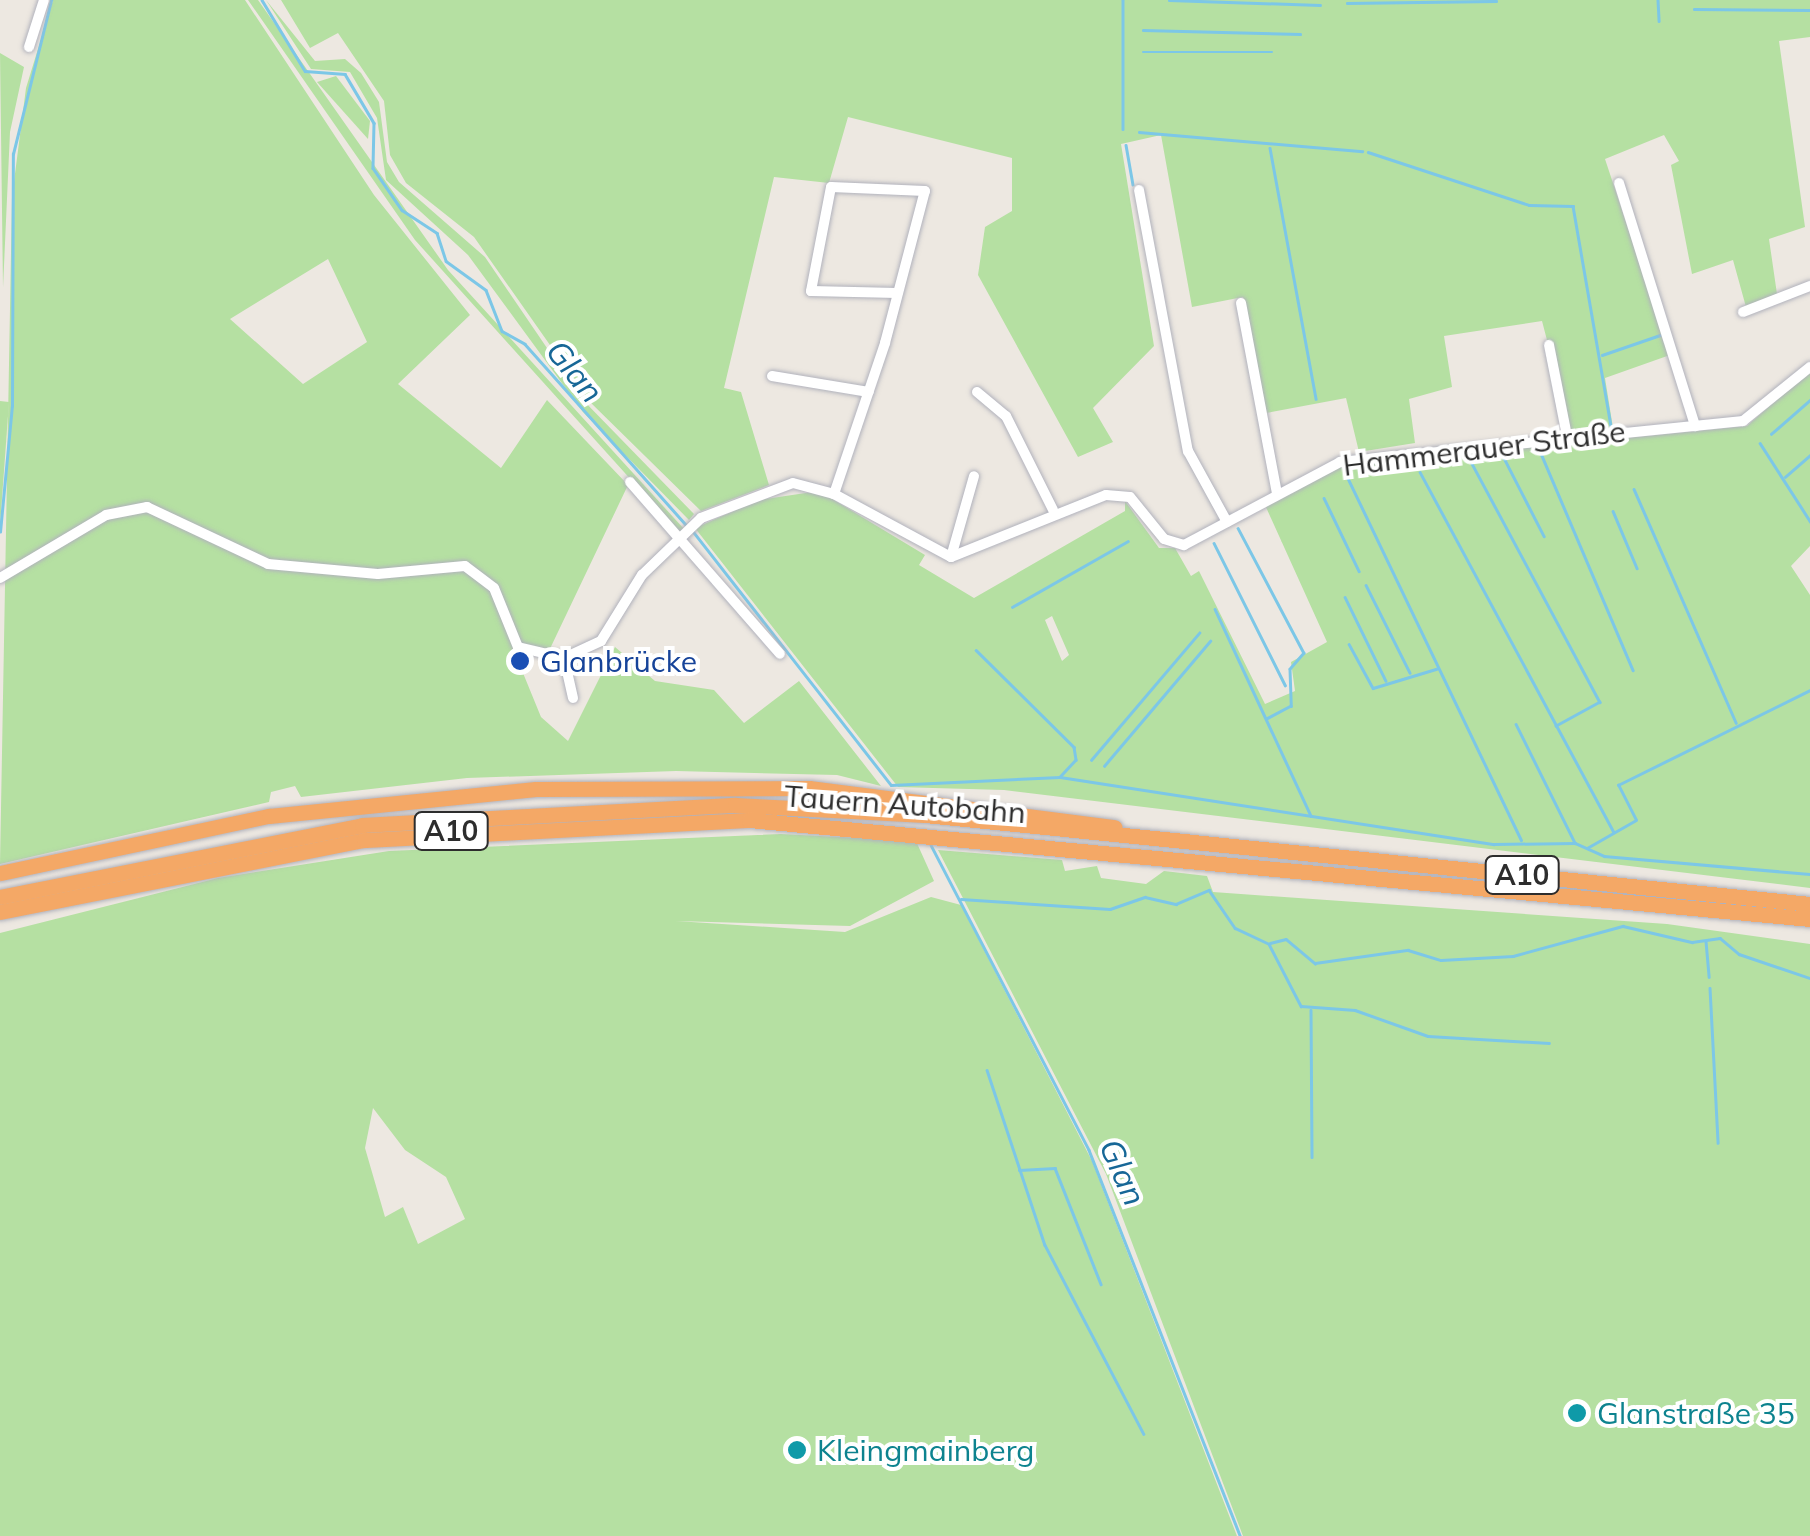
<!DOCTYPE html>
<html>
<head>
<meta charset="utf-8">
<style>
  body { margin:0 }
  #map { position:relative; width:1810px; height:1536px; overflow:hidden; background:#ede8e1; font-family:Mulish,sans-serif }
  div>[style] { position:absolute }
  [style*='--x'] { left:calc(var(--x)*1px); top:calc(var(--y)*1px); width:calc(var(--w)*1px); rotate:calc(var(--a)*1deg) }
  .green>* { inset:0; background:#b5e0a2 }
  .stream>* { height:2.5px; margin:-1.25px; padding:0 1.25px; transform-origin:1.25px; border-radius:1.25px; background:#7cc7e7 }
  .roads { filter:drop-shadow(0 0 2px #b1b2bc) drop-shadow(0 0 2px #b1b2bc) }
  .minor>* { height:10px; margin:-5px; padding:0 5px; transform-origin:5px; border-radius:5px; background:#fff }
  .highway>* { height:15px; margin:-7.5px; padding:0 7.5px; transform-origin:7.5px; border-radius:7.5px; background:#f4a866 }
  .dots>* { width:28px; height:28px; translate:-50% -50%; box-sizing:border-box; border:5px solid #fff; border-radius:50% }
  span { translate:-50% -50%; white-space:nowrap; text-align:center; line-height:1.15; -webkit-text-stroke:8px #fff; paint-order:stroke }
  .shield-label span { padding:2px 8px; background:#fff; border:2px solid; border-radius:8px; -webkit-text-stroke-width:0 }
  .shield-label { font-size:28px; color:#2d2d2d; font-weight:700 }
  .street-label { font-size:30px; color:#2d2d2d }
  .transit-label { font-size:30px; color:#164399 }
  .left { translate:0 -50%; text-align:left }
  .culture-label { font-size:30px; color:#0d838f }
  .water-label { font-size:32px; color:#176797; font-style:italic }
</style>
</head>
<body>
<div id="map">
  <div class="green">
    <i style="clip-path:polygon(evenodd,53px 0,245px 0,374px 195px,470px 315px,398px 384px,501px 468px,547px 400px,628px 485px,547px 655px,520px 643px,514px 651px,541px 717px,568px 741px,615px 647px,655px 681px,714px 690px,744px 723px,799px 681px,881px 786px,837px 775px,676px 771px,467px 778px,301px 797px,295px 786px,271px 792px,269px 802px,0 864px,12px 197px,26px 88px,53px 0,328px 259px,367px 342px,303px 384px,230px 319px,328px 259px)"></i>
    <i style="clip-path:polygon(248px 0,258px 0,448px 270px,684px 529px,679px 533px,415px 240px)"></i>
    <i style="clip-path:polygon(266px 0,315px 61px,345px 59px,361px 73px,379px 102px,387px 162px,399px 182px,485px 257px,581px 398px,694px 514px,689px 520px,583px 412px,468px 255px,386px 180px,377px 118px,350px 72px,311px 69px)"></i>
    <i style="clip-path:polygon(281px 0,1810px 0,1810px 37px,1779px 41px,1805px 227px,1769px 239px,1777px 294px,1746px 307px,1733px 260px,1692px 274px,1671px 165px,1679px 161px,1664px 135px,1605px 159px,1670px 355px,1605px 378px,1613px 428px,1571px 432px,1542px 321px,1444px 336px,1452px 387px,1409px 399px,1415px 443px,1359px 452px,1346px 398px,1266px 413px,1243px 297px,1192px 307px,1161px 135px,1121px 144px,1154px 346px,1093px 408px,1113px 442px,1078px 457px,978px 275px,985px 227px,1012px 211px,1012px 158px,848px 117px,829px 183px,774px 177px,724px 388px,741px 392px,769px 485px,701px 511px,590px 402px,474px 237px,406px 183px,390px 155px,384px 101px,338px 33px,310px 48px)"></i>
    <i style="clip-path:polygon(0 53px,24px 67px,10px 132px,3px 288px)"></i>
    <i style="clip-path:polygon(336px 76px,370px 121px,368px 139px,317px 82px)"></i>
    <i style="clip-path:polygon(evenodd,1810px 370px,1810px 546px,1791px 566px,1810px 595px,1810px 888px,1004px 790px,898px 787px,695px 528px,759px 500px,819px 491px,925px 555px,919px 565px,974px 598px,1125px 511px,1125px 501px,1159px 548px,1175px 548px,1191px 576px,1199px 571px,1265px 704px,1295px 691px,1291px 662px,1327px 642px,1265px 505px,1337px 467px,1747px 426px,1810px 370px,1052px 616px,1069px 655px,1062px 661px,1045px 620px,1052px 616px)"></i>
    <i style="clip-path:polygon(0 401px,9px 402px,0 526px)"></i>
    <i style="clip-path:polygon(evenodd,781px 834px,916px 841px,934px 881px,850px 926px,676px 921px,845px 932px,931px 897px,961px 905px,1092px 1161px,1237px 1536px,0 1536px,0 933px,218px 878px,389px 851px,781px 834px,373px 1108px,405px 1150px,446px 1177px,465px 1219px,418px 1244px,403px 1207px,385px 1217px,365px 1148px,373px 1108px)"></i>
    <i style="clip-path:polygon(938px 850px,1062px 860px,1065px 871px,1097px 866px,1101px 878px,1146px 884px,1164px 871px,1207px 876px,1213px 892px,1667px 924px,1810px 944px,1810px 1536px,1243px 1536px,1106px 1174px)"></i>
  </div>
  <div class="stream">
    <i style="--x:262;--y:0;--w:83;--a:58.8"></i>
    <i style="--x:305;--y:71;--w:40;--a:4.3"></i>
    <i style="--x:345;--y:74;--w:57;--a:59.4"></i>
    <i style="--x:374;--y:123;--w:45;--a:91.3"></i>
    <i style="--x:373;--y:168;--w:51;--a:55.4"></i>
    <i style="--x:402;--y:210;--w:42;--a:33.3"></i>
    <i style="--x:437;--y:233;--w:29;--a:72"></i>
    <i style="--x:446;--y:261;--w:49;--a:35.9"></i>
    <i style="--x:486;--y:290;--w:44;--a:68.7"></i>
    <i style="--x:502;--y:331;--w:26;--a:29"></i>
    <i style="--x:525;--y:344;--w:242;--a:48.3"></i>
    <i style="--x:1123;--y:0;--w:129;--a:90"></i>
    <i style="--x:1169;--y:0;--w:151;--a:1.9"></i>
    <i style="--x:1658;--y:0;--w:21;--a:87"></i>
    <i style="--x:1347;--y:3;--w:149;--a:-0.8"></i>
    <i style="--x:1694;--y:9;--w:116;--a:0.5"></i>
    <i style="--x:1143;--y:30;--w:157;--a:1.5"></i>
    <i style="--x:1143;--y:52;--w:129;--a:0"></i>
    <i style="--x:1139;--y:132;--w:224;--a:4.9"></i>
    <i style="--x:1126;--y:145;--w:40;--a:80"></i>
    <i style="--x:1270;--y:148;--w:255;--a:79.6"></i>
    <i style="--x:1368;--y:152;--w:169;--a:18.2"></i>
    <i style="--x:1529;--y:205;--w:44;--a:1.3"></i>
    <i style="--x:1573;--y:206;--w:223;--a:80.2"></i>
    <i style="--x:1602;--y:355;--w:61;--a:-19"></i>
    <i style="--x:1771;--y:434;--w:52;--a:-41.1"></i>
    <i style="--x:1760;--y:443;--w:93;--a:57.3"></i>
    <i style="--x:1540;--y:451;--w:238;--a:67"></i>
    <i style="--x:1503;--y:456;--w:90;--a:62.9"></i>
    <i style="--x:1469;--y:458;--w:277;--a:61.8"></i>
    <i style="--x:1600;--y:702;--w:50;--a:151.4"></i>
    <i style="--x:1345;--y:472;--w:408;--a:64.4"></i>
    <i style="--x:1420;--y:472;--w:409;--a:61.7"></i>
    <i style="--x:1785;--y:477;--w:33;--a:-41"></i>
    <i style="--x:1634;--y:489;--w:255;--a:66.4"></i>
    <i style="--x:1324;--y:498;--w:81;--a:64.4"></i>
    <i style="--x:1613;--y:511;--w:62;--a:67.2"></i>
    <i style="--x:1238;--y:528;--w:141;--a:62.2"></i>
    <i style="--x:1304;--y:653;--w:21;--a:131"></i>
    <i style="--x:1290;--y:669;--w:37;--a:88"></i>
    <i style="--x:1291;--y:706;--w:27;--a:152"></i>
    <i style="--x:692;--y:530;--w:323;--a:52"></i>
    <i style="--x:891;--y:785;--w:169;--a:-2.7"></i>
    <i style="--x:1060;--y:777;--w:439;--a:8.8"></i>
    <i style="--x:1494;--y:844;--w:81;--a:-0.7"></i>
    <i style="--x:1575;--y:843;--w:32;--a:24"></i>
    <i style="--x:1604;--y:856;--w:207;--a:5"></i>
    <i style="--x:0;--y:532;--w:127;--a:-84.6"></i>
    <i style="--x:12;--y:406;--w:252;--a:-89.8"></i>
    <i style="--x:13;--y:154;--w:159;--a:-76.1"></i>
    <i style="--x:1214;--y:543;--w:159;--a:63.4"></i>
    <i style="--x:1366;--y:585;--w:98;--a:63.4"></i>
    <i style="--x:1345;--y:597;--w:93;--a:64"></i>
    <i style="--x:1012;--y:607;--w:133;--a:-29.6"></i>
    <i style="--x:1215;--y:609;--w:228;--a:65.1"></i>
    <i style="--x:1349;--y:644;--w:50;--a:61.4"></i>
    <i style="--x:1373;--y:688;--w:66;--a:-16.8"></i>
    <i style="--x:976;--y:650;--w:138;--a:44.7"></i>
    <i style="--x:1074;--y:747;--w:13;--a:81"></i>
    <i style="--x:1076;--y:760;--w:22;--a:133"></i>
    <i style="--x:1516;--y:724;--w:133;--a:63.6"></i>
    <i style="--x:1091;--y:760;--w:167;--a:-49.6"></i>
    <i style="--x:1104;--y:766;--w:164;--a:-49.7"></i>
    <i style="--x:931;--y:845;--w:343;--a:62.6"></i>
    <i style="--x:1089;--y:1150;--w:414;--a:68.6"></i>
    <i style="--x:1587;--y:848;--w:56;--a:-29.7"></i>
    <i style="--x:1636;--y:820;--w:39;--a:-117"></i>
    <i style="--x:1618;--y:785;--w:214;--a:-26.3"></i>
    <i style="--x:961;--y:899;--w:149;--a:3.8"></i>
    <i style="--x:1110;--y:909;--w:37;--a:-19"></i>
    <i style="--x:1145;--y:897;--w:32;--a:13"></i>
    <i style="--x:1176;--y:904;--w:36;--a:-23"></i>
    <i style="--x:1209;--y:890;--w:46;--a:55.6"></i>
    <i style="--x:1235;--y:928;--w:38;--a:25"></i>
    <i style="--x:1269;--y:944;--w:70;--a:62.7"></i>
    <i style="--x:1301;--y:1006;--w:54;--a:4.2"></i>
    <i style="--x:1355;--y:1010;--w:77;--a:19.6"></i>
    <i style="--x:1428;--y:1036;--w:121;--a:3.3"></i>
    <i style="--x:1706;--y:941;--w:36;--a:85"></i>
    <i style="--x:1270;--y:943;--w:16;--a:-14"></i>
    <i style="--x:1286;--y:939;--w:38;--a:40"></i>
    <i style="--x:1315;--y:963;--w:94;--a:-8"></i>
    <i style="--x:1408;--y:950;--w:34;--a:17"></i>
    <i style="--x:1441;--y:960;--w:72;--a:-3.2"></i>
    <i style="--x:1513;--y:956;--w:114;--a:-15.3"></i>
    <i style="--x:1623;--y:926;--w:71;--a:13.1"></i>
    <i style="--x:1692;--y:942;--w:28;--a:-8"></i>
    <i style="--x:1720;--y:938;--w:25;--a:40"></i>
    <i style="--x:1739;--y:954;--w:75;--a:18.7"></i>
    <i style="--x:1710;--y:988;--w:155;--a:87"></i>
    <i style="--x:1311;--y:1010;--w:147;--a:89.6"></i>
    <i style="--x:987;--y:1070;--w:184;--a:71.7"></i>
    <i style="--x:1045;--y:1245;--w:213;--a:62.4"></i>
    <i style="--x:1019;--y:1170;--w:36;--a:-3"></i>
    <i style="--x:1055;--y:1168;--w:125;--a:68.4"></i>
  </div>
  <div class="roads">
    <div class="minor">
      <i style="--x:29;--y:47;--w:49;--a:-72.3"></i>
      <i style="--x:1619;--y:183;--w:255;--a:72.6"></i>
      <i style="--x:1139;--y:190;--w:266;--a:79.4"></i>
      <i style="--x:1188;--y:451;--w:81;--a:61.2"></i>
      <i style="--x:1241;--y:303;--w:193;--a:79.3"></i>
      <i style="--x:1743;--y:312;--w:72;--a:-21.2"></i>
      <i style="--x:1549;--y:345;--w:93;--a:78.8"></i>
      <i style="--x:772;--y:376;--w:98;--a:9.4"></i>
      <i style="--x:977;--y:392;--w:38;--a:40"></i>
      <i style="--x:1006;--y:416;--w:105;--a:63.4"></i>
      <i style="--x:630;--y:482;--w:228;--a:48.9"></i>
      <i style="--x:834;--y:494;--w:159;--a:-71.3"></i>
      <i style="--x:885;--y:343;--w:157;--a:-75.3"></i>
      <i style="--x:925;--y:191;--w:94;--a:-177.6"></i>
      <i style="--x:831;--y:187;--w:106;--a:100.9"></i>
      <i style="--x:811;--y:291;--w:86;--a:1.3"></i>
      <i style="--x:951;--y:557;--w:84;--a:-74.1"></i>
      <i style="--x:0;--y:578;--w:123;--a:-30.7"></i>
      <i style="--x:106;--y:515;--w:42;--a:-11"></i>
      <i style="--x:147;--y:507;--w:134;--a:25.2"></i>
      <i style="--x:268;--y:564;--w:110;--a:5.2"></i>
      <i style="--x:378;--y:574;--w:87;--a:-5.3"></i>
      <i style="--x:465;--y:566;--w:36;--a:37"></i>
      <i style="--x:494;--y:588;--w:64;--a:67.9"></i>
      <i style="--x:518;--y:647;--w:47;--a:13.4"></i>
      <i style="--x:564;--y:658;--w:41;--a:-24.7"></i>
      <i style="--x:601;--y:641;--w:78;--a:-58.2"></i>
      <i style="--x:642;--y:575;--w:82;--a:-44"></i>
      <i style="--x:701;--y:518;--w:98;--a:-20.8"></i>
      <i style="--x:793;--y:483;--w:42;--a:15"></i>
      <i style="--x:834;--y:494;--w:133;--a:28.3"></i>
      <i style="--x:951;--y:557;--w:167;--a:-21.8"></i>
      <i style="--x:1106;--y:495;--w:24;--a:5"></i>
      <i style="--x:1130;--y:497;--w:54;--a:51"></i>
      <i style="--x:1164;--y:539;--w:21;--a:17"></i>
      <i style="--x:1184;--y:545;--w:177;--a:-28"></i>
      <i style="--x:1340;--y:462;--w:405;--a:-5.8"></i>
      <i style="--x:1743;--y:421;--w:86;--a:-38.9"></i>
      <i style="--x:564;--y:658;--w:41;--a:77.3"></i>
    </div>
    <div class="highway">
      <i style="--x:0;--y:873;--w:275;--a:-12"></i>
      <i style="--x:269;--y:816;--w:268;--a:-5.8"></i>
      <i style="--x:536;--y:789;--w:273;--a:-0.2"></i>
      <i style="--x:809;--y:788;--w:308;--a:7.3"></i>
      <i style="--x:0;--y:897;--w:369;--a:-11.2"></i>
      <i style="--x:362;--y:825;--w:374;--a:-3.1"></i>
      <i style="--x:735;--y:805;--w:190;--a:3"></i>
      <i style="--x:925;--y:815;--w:889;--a:5.74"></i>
      <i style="--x:0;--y:912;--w:371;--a:-11.2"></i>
      <i style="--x:364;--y:840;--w:386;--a:-3"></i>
      <i style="--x:749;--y:820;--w:1066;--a:5.33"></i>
    </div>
  </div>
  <div class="dots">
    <i style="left:520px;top:661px;background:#1a4fb4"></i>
    <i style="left:1577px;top:1413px;background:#0f9aa8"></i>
    <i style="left:797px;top:1450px;background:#0f9aa8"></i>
  </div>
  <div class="shield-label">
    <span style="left:451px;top:831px">A10</span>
    <span style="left:1522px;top:875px">A10</span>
  </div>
  <div class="street-label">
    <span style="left:1484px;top:448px;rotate:-7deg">Hammerauer Straße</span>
    <span style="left:905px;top:804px;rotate:4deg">Tauern Autobahn</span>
  </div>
  <div class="transit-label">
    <span class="left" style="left:540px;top:661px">Glanbrücke</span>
  </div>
  <div class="culture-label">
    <span class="left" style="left:1597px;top:1413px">Glanstraße 35</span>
    <span class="left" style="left:817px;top:1450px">Kleingmainberg</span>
  </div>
  <div class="water-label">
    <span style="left:575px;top:371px;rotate:51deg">Glan</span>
    <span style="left:1123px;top:1172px;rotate:66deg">Glan</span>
  </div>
</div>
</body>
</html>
